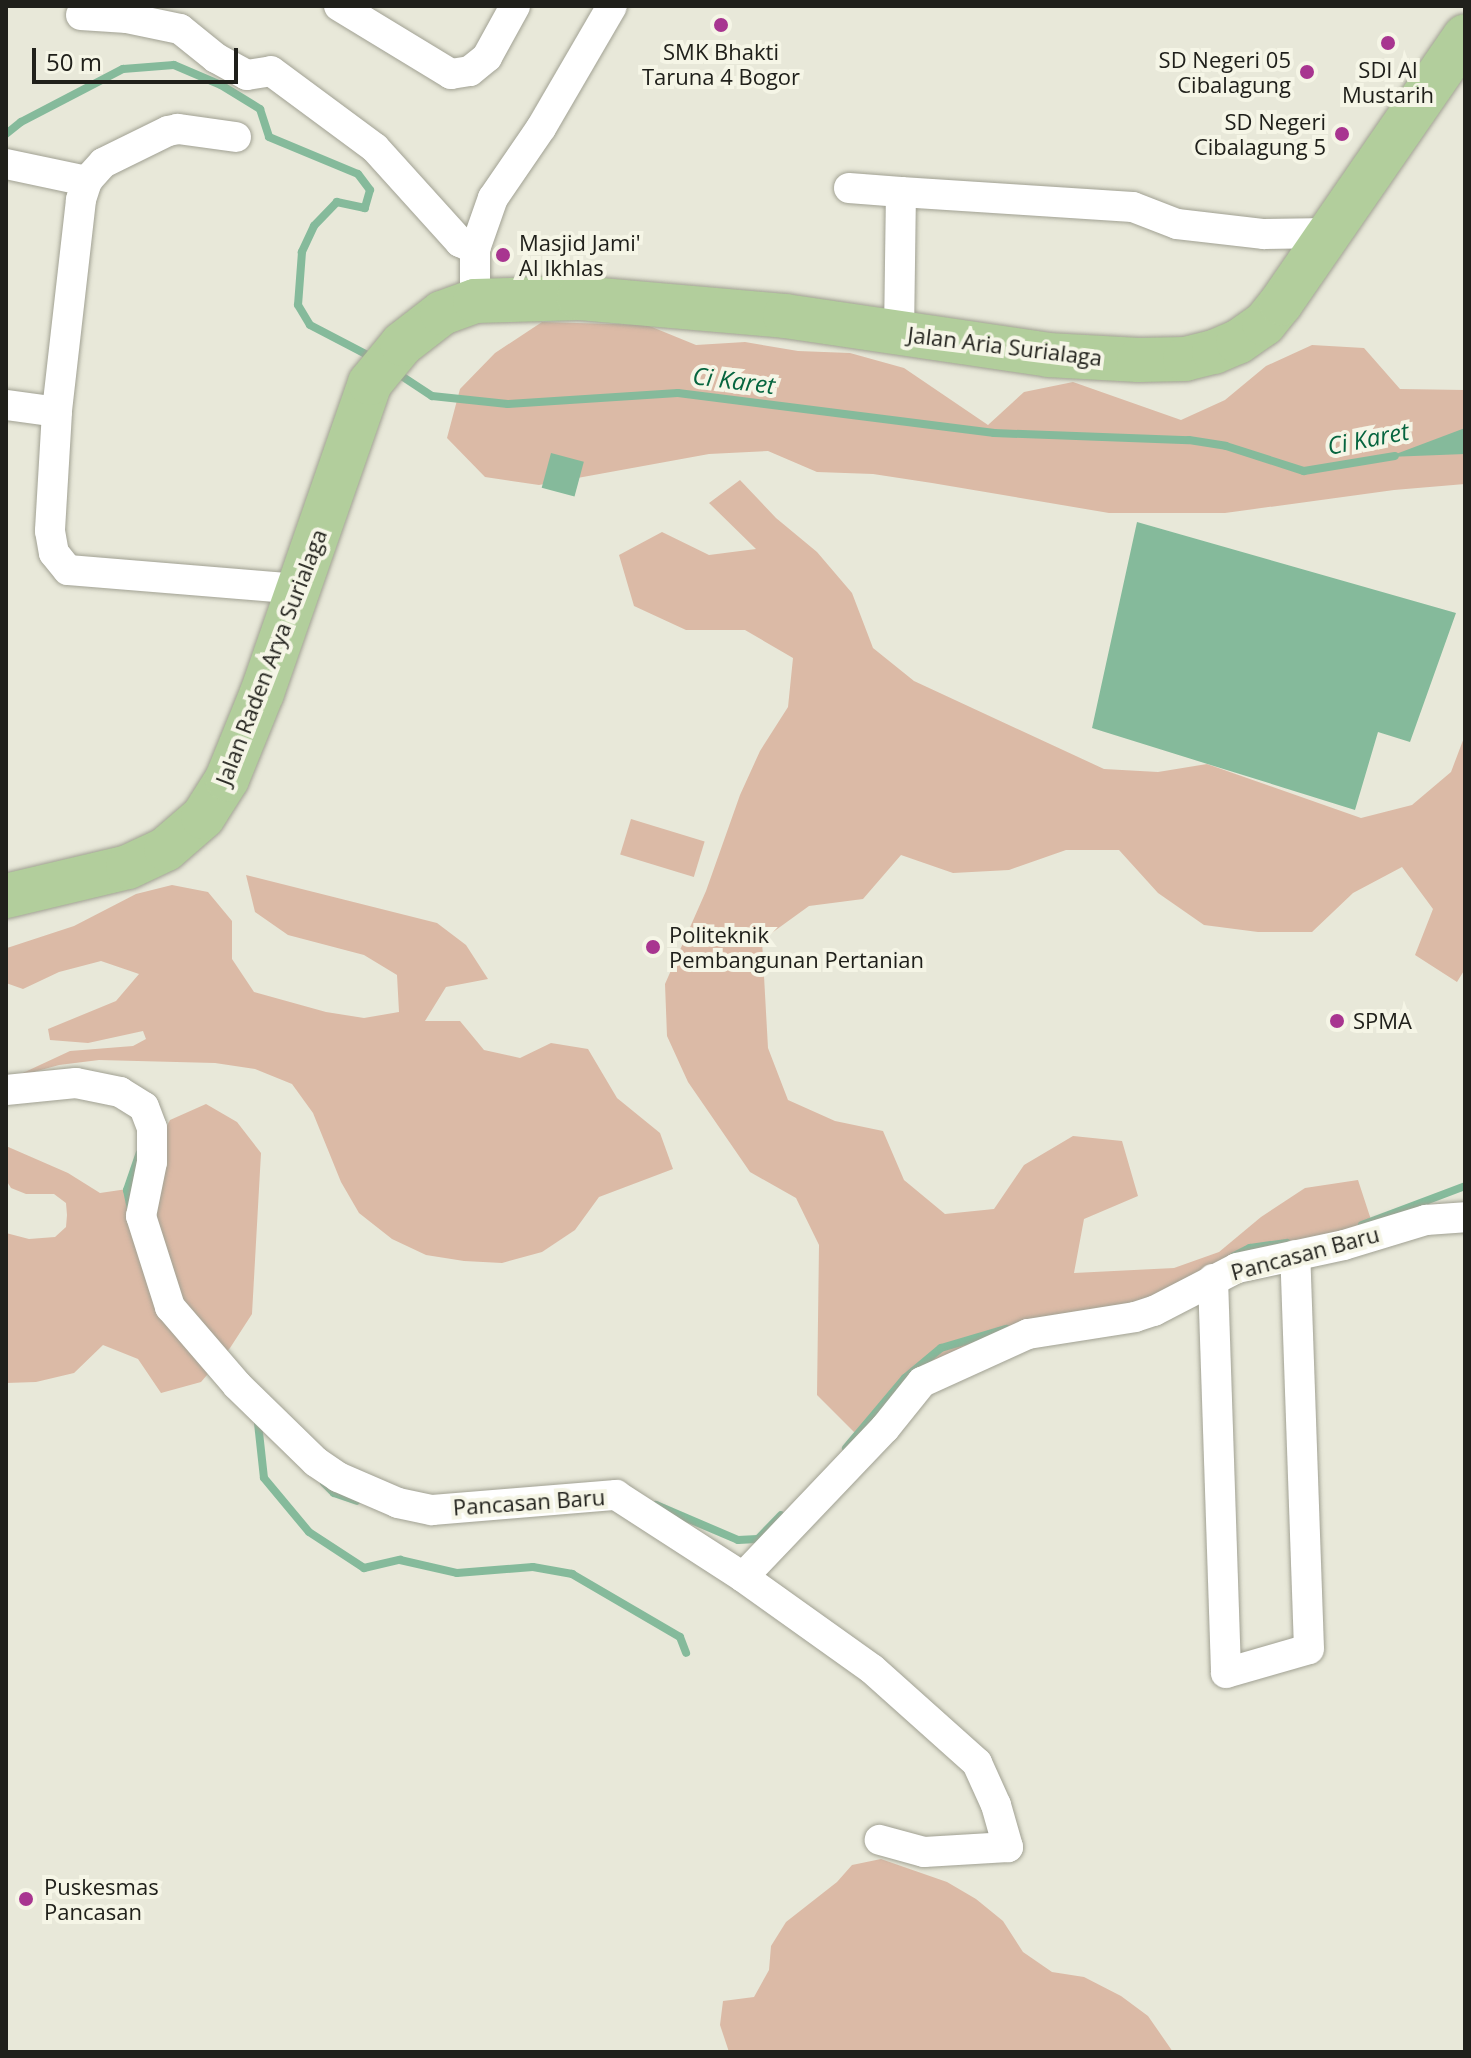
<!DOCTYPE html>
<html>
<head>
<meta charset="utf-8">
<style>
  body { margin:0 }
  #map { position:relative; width:1471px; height:2058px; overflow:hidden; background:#e8e8d9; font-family:"Open Sans",sans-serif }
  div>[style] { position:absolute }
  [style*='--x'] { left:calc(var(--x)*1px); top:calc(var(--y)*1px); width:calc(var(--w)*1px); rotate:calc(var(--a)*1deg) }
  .green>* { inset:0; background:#dbbaa6; transform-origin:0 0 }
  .water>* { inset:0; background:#85ba9b; transform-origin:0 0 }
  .stream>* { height:8px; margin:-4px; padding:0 4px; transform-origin:4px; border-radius:4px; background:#85ba9b }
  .roads { filter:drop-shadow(0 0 2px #a1a193) drop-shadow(0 0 2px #a1a193) }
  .street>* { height:30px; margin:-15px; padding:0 15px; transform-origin:15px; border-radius:15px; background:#fff }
  .primary>* { height:44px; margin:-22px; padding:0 22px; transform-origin:22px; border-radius:22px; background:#b2ce9c }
  .dots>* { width:22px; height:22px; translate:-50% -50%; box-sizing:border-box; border:4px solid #f5f5e6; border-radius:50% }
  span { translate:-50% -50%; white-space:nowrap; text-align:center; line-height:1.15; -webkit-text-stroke:8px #f5f5e6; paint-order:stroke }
  .poi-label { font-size:22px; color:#20201b }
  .right { translate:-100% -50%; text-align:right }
  .left { translate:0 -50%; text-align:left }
  .street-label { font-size:22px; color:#20201b }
  .water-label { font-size:24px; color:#06653f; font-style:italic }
  .frame { position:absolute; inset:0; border:8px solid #20201b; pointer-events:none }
  .scale { position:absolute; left:32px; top:48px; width:206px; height:36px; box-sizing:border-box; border:4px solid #20201b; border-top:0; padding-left:10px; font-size:24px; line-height:28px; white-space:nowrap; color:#20201b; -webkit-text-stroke:6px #f5f5e6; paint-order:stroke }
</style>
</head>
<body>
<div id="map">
  <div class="green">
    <i style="clip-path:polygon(542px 322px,647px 325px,696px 345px,745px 342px,798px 351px,850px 353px,904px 368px,988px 425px,1024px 392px,1073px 382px,1181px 420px,1225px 400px,1266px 366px,1312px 345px,1364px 348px,1400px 389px,1465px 390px,1465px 484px,1394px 490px,1225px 513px,1109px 513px,932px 483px,873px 474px,817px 472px,768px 451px,709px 454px,539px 485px,485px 477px,447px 438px,460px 389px,495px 353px)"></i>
    <i style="clip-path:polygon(740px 480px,776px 518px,817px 552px,852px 593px,873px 648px,914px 681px,1104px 769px,1158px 772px,1207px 764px,1361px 818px,1412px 805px,1451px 772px,1465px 735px,1465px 969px,1457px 982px,1415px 955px,1433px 909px,1402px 867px,1353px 893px,1312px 932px,1258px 932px,1204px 925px,1158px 893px,1119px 850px,1066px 850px,1009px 870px,953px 873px,901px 855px,863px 899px,809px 906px,762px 940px,768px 1048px,788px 1100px,835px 1121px,883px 1131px,904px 1180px,945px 1214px,994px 1209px,1024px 1165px,1073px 1136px,1122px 1141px,1138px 1196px,1084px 1219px,1074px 1273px,1174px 1268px,1219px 1252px,1261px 1217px,1305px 1188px,1358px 1180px,1376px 1235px,1058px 1330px,904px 1398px,855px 1433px,817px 1395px,819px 1245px,796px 1198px,750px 1172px,688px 1082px,667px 1036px,665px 984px,706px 891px,740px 795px,760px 751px,788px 707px,793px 658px,745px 630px,686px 630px,634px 606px,619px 555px,662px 532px,709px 555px,756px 549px,709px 503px)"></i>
    <i style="left:631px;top:819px;width:77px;height:37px;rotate:17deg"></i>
    <i style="clip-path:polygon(246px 875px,437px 923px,466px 945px,488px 979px,446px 987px,425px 1021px,460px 1021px,484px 1050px,520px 1058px,551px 1043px,588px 1049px,617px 1098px,660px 1133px,673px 1169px,599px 1197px,575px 1230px,542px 1252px,502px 1263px,464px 1261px,426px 1255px,392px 1239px,359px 1213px,341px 1182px,313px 1113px,292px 1084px,255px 1069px,215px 1063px,99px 1060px,59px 1065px,12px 1078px,70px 1051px,133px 1046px,146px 1039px,143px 1031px,88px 1043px,50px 1040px,48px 1029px,116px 1001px,139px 974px,101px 961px,59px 972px,23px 989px,6px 983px,7px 948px,74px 926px,136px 894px,172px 885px,208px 892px,232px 921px,232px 959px,254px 992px,326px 1012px,364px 1018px,399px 1012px,397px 975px,364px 955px,288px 935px,255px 912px)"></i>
    <i style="clip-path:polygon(206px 1104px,237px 1122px,261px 1153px,252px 1314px,230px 1348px,201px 1382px,161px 1393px,138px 1359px,103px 1345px,74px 1373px,36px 1382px,6px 1383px,6px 1233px,29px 1239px,55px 1237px,66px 1227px,67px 1215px,66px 1203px,54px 1194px,26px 1194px,11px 1188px,6px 1180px,6px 1146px,68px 1173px,100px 1193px,134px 1188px,170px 1120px)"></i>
    <i style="clip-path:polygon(881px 1859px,947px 1882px,976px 1899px,1003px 1921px,1023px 1952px,1052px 1972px,1084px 1977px,1121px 1996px,1148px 2016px,1173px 2052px,729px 2052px,720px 2025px,723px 2001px,754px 1997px,769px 1970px,771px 1946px,786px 1922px,837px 1882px,852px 1865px)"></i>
  </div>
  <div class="water">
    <i style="clip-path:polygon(1465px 428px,1465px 454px,1388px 457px)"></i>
    <i style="left:551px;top:453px;width:34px;height:36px;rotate:15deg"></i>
    <i style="clip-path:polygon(1137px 522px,1456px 613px,1410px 742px,1378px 732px,1355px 810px,1092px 728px)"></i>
  </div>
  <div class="stream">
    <i style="--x:6;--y:134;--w:19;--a:-39"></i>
    <i style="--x:21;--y:122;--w:115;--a:-27.5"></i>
    <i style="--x:123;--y:69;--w:51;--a:-4.5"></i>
    <i style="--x:174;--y:65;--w:51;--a:23.1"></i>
    <i style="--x:221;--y:85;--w:46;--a:31.6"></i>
    <i style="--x:260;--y:109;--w:29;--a:72"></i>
    <i style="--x:269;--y:137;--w:96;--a:22.6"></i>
    <i style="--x:358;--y:174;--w:20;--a:53"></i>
    <i style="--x:370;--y:190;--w:19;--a:106"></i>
    <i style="--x:365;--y:208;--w:29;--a:-168"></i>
    <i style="--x:337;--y:202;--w:33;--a:134"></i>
    <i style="--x:314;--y:226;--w:29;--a:115"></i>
    <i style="--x:302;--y:252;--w:53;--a:94.3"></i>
    <i style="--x:298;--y:305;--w:23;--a:59"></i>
    <i style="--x:310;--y:325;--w:73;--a:27.6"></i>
    <i style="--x:397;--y:373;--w:42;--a:33.3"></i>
    <i style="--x:432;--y:396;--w:76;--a:6"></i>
    <i style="--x:508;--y:404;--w:170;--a:-3.7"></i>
    <i style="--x:678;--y:393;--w:319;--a:7.2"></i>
    <i style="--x:994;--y:433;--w:195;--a:2.1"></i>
    <i style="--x:1189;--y:440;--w:37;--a:9"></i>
    <i style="--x:1226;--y:446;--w:82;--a:17.8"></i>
    <i style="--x:1304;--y:471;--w:92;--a:-9.4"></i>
    <i style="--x:131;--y:1209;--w:19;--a:-102"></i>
    <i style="--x:127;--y:1190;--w:39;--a:-71"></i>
    <i style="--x:1362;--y:1225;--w:110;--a:-20.7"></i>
    <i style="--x:1234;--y:1256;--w:18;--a:-27"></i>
    <i style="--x:1250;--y:1248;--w:37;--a:-8"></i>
    <i style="--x:258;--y:1423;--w:55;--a:83.8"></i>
    <i style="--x:264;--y:1478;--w:70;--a:50.2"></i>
    <i style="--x:309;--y:1532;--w:66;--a:33.2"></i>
    <i style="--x:364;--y:1568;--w:37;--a:-13"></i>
    <i style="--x:400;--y:1560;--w:58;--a:12.8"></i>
    <i style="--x:457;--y:1573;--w:76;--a:-4.5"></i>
    <i style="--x:533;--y:1567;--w:40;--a:10"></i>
    <i style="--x:572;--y:1574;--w:125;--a:30.3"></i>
    <i style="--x:680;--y:1637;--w:17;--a:69"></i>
    <i style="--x:846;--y:1448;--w:92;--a:-49.9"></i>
    <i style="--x:905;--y:1378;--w:47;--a:-39.8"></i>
    <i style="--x:941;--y:1348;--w:68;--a:-16.3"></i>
    <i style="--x:324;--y:1483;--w:14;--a:45"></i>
    <i style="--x:334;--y:1493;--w:24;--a:19"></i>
    <i style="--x:656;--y:1505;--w:89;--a:23.1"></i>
    <i style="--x:738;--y:1540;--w:20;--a:-3"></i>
    <i style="--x:758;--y:1539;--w:33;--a:-46"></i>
  </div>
  <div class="roads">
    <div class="street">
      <i style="--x:339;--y:6;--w:131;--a:31.3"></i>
      <i style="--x:451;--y:74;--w:19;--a:-9"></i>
      <i style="--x:470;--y:71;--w:22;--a:-39"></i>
      <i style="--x:487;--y:57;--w:58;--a:-61.2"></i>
      <i style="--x:81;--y:15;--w:46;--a:3.7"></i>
      <i style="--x:127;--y:18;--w:54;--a:11.7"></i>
      <i style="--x:180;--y:29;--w:46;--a:38.9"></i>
      <i style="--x:216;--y:58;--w:35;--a:29"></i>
      <i style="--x:247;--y:75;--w:24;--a:-9"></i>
      <i style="--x:271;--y:71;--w:129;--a:36.5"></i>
      <i style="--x:375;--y:148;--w:127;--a:47.9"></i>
      <i style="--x:460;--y:242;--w:17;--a:25"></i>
      <i style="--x:236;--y:137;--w:59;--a:-172.1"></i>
      <i style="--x:178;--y:129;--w:10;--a:169"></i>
      <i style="--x:168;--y:131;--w:72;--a:153.8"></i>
      <i style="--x:103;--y:163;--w:24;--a:132"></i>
      <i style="--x:87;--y:181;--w:20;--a:108"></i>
      <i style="--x:81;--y:200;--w:213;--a:96.5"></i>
      <i style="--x:57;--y:412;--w:119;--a:93.4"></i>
      <i style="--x:50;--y:531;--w:22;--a:80"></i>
      <i style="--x:54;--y:553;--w:22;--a:51"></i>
      <i style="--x:68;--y:570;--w:234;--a:4.7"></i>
      <i style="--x:6;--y:164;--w:83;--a:11.9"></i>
      <i style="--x:849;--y:188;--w:52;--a:4.4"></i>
      <i style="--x:475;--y:301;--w:52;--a:-90"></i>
      <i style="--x:475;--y:249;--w:54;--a:-70.6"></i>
      <i style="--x:493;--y:198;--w:85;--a:-55.6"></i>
      <i style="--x:541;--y:128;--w:141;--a:-59.8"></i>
      <i style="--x:899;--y:334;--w:142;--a:-89.2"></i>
      <i style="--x:901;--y:192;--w:232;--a:3.7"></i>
      <i style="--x:1133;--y:207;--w:47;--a:21.1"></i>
      <i style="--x:1177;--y:224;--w:88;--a:6.6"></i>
      <i style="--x:1264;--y:234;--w:64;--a:-0.9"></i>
      <i style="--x:6;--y:405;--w:51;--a:7.8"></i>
      <i style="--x:6;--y:1090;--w:70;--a:-5.7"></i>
      <i style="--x:76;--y:1083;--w:45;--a:11.6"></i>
      <i style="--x:120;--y:1092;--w:28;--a:32"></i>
      <i style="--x:144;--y:1107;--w:22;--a:69"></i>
      <i style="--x:152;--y:1128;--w:34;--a:90"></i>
      <i style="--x:152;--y:1162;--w:55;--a:101.5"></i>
      <i style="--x:141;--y:1216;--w:96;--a:72.3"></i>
      <i style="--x:170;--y:1307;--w:103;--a:49.3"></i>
      <i style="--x:237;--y:1385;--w:110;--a:44.3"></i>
      <i style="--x:316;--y:1462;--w:27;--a:34"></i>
      <i style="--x:338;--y:1477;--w:65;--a:23.4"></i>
      <i style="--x:398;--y:1503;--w:35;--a:12"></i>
      <i style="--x:432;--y:1510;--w:185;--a:-4.7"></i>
      <i style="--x:616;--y:1495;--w:151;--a:32.8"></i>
      <i style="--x:743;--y:1577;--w:206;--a:-46.4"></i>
      <i style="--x:885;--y:1428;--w:59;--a:-51.2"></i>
      <i style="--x:922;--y:1382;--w:116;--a:-24.4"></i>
      <i style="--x:1028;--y:1334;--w:108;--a:-9"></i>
      <i style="--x:1135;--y:1317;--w:20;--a:-18"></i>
      <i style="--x:1154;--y:1311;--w:93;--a:-27.4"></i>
      <i style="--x:1237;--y:1268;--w:109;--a:-12.1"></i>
      <i style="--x:1344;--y:1245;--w:86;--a:-17"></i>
      <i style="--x:1426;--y:1220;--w:39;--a:-4"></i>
      <i style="--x:1213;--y:1279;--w:394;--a:88.1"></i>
      <i style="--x:1226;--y:1673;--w:86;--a:-16.1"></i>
      <i style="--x:1309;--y:1649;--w:394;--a:-92"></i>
      <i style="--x:743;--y:1577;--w:158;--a:35.5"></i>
      <i style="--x:872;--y:1669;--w:141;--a:41.8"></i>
      <i style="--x:977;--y:1763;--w:46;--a:65.7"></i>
      <i style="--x:996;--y:1805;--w:44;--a:74.1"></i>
      <i style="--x:1008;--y:1847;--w:84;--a:176.6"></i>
      <i style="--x:924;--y:1852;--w:46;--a:-164.7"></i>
    </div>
    <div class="primary">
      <i style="--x:6;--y:896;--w:125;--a:-13.4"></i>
      <i style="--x:128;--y:867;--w:42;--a:-25.3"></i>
      <i style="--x:166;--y:849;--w:49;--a:-40.9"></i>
      <i style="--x:203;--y:817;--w:45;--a:-57.7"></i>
      <i style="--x:227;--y:779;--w:93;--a:-67.9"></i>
      <i style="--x:262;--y:693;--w:328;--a:-70.8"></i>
      <i style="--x:370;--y:383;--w:50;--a:-50.6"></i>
      <i style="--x:402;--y:344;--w:51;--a:-37.8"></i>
      <i style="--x:442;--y:313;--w:35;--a:-20"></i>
      <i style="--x:475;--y:301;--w:104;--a:-1.7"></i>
      <i style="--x:579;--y:298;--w:207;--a:5"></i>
      <i style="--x:785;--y:316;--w:266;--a:8.4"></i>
      <i style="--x:1048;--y:355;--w:91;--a:3.1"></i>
      <i style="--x:1139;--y:360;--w:46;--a:-1.2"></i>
      <i style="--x:1185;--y:359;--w:30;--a:-14"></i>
      <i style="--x:1214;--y:352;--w:26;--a:-23"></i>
      <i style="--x:1238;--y:342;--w:32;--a:-35"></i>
      <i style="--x:1264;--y:324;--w:27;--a:-51"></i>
      <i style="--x:1281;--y:303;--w:324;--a:-55.4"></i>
    </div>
  </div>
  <div class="dots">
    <i style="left:721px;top:25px;background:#a83590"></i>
    <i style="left:1388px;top:43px;background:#a83590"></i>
    <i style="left:1307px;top:72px;background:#a83590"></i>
    <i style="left:1342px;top:134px;background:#a83590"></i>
    <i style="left:503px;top:255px;background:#a83590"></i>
    <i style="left:653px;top:947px;background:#a83590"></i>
    <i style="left:1337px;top:1021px;background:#a83590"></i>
    <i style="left:26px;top:1899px;background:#a83590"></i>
  </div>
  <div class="poi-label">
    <span style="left:721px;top:64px">SMK Bhakti<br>Taruna 4 Bogor</span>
    <span class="right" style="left:1291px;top:72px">SD Negeri 05<br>Cibalagung</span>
    <span style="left:1388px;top:82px">SDI Al<br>Mustarih</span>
    <span class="right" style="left:1326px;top:134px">SD Negeri<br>Cibalagung 5</span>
    <span class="left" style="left:519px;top:255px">Masjid Jami'<br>Al Ikhlas</span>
    <span class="left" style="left:669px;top:947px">Politeknik<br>Pembangunan Pertanian</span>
    <span class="left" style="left:1353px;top:1021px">SPMA</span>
    <span class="left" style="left:44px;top:1899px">Puskesmas<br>Pancasan</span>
  </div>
  <div class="street-label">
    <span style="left:1005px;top:346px;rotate:7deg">Jalan Aria Surialaga</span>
    <span style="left:271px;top:657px;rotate:-69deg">Jalan Raden Arya Surialaga</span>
    <span style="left:1305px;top:1253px;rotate:-15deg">Pancasan Baru</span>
    <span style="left:529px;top:1502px;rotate:-4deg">Pancasan Baru</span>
  </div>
  <div class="water-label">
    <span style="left:734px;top:380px;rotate:7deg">Ci Karet</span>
    <span style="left:1368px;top:438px;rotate:-11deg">Ci Karet</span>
  </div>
  <div class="frame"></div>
  <div class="scale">50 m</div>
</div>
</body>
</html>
